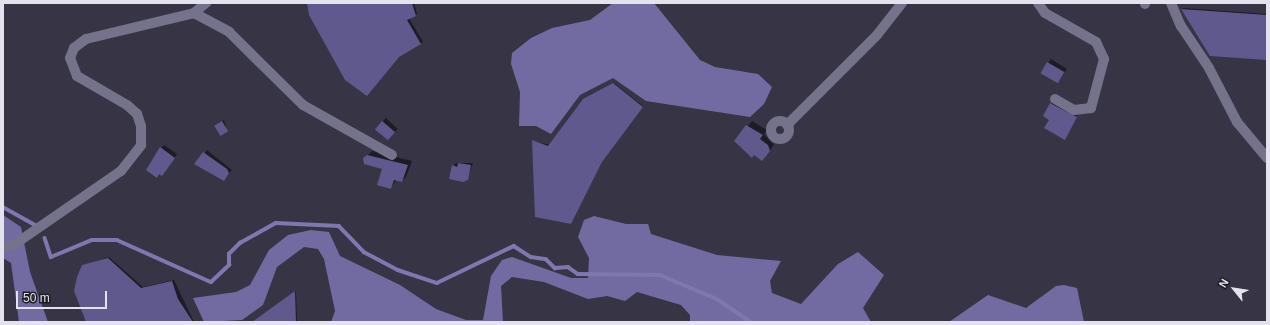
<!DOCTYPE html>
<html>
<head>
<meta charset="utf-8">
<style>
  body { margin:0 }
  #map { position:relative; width:1270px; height:325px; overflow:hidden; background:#373545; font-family:Helvetica,sans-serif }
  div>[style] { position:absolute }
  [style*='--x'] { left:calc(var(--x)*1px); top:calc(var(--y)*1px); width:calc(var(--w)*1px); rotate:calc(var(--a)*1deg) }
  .forest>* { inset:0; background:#726ba2 }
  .shadow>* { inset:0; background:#0007; transform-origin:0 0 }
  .stream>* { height:3.5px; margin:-1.75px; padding:0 1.75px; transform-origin:1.75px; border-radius:1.75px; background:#7e78af }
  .building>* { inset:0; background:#5f598d; transform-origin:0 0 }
  .minor>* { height:10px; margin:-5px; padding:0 5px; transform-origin:5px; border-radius:5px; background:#75738b }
  .minor>.ring { margin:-5px; padding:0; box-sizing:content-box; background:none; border:10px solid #75738b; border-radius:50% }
  span { translate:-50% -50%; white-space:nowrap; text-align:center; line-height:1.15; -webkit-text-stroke:3.5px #1e1e25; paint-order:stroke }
  .frame { position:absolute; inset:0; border:4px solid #e3e2ed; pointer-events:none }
  .north { position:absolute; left:1214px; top:269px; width:40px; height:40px; -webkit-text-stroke:3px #1e1e25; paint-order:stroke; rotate:300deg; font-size:11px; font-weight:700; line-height:16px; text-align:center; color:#e3e2ed }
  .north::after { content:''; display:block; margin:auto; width:14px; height:18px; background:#e3e2ed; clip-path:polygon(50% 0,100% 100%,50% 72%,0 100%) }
  .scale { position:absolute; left:16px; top:291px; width:91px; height:18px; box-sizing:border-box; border:2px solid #e3e2ed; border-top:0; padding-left:5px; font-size:12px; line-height:14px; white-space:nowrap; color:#e3e2ed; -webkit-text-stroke:3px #1e1e25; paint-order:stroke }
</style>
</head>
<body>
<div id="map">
  <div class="forest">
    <i style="clip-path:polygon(613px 3px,654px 3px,700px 60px,715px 67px,758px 74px,772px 87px,764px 104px,750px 117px,646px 101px,613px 78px,580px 95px,551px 134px,536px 126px,519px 126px,520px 92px,511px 64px,512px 53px,531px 38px,552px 28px,590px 20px)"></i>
    <i style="clip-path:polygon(3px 215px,21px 227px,30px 272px,48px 322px,19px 322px,11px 263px,3px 258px)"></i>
    <i style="clip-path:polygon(594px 216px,626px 224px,648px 224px,651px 234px,717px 255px,781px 261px,770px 281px,772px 293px,801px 304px,838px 264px,858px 252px,884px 275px,863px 308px,871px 322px,690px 322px,690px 315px,681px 305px,637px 292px,625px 301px,607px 296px,588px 299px,544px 282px,512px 277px,501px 286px,503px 322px,331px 322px,335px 311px,324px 259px,318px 249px,304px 247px,277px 267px,263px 305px,242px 320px,204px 322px,193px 298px,236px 292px,250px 285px,269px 250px,288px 235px,311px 230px,329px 232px,340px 256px,400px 285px,436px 309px,466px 320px,483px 320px,491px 276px,502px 260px,512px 257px,571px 278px,588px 278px,589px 258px,578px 237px,584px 220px)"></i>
    <i style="clip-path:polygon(1064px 285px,1077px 288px,1084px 322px,949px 322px,988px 295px,1026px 308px,1056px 286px)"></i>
  </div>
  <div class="shadow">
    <i style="clip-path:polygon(308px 3px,414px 3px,417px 14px,409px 18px,423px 42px,399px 56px)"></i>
    <i style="clip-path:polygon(1183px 8px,1267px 14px,1267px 59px,1182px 9px)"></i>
    <i style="clip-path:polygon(1051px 59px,1067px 69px,1058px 81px,1042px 72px)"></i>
    <i style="clip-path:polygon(614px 83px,643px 106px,603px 160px,572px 221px,533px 141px,550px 145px,586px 98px)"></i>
    <i style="clip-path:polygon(1056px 99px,1079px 112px,1064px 138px,1050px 120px,1051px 104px)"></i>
    <i style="left:386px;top:118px;width:16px;height:15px;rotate:43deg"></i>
    <i style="clip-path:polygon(224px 120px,227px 130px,215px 126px,216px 125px)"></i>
    <i style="clip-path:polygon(752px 121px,767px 130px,764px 134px,774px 145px,762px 160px,735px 141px)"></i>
    <i style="clip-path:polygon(164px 145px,177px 154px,165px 171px,161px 148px)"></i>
    <i style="clip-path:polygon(207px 150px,232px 170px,223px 180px,196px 164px)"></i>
    <i style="clip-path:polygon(372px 151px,412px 161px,406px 177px,401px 181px,397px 179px,391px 188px,383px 168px,364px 159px)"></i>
    <i style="clip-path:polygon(456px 163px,473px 163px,467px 179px,453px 166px)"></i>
    <i style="clip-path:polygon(109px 257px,143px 287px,174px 280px,194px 322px,86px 322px,76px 291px,83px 266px)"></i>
    <i style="clip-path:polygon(296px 291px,297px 322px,252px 322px)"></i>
  </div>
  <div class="stream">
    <i style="--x:3;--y:207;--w:37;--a:29"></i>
    <i style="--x:45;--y:238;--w:20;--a:72"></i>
    <i style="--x:51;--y:257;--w:44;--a:-22.5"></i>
    <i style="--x:92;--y:240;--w:25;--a:0"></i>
    <i style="--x:117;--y:240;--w:103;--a:24.1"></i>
    <i style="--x:211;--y:282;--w:25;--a:-43"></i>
    <i style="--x:229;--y:265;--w:11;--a:-90"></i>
    <i style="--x:229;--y:254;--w:16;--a:-45"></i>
    <i style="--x:240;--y:243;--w:41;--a:-29.1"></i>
    <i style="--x:276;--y:223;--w:63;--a:2.7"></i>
    <i style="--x:339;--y:226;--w:36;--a:46"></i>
    <i style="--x:364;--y:252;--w:38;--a:28"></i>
    <i style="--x:398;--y:270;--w:41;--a:18.4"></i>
    <i style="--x:437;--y:283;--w:85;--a:-25.7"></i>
    <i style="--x:514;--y:246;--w:20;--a:33"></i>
    <i style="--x:531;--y:257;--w:15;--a:8"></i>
    <i style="--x:546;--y:259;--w:13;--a:45"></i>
    <i style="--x:555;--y:268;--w:13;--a:-4"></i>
    <i style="--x:568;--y:267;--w:12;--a:35"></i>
    <i style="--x:578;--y:274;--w:82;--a:0.7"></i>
    <i style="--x:660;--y:275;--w:62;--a:22.8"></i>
    <i style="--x:717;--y:299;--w:41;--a:34.1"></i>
  </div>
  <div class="building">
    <i style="clip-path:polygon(307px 3px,412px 3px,416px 16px,407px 20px,421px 44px,399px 57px,367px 96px,345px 80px,309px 15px)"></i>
    <i style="clip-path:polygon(1181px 9px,1267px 15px,1267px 60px,1210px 56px)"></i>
    <i style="left:1047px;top:62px;width:20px;height:13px;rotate:30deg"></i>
    <i style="clip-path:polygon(613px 83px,643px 107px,602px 162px,571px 224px,535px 217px,532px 140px,548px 146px,583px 99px)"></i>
    <i style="clip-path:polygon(1050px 103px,1077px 117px,1065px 140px,1044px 128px,1049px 120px,1043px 116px)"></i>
    <i style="left:222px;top:121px;width:12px;height:9px;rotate:59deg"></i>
    <i style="left:382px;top:121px;width:17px;height:11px;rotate:40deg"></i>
    <i style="clip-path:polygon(746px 125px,763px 135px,760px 139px,768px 145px,770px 151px,762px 161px,754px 155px,752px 158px,734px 141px)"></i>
    <i style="clip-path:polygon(160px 147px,175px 158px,162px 176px,159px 174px,157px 178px,146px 170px)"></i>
    <i style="clip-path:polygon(203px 152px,227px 169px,229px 173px,224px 181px,194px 164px)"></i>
    <i style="clip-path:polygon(367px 155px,408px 165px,402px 182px,394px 180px,391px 189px,377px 185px,382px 169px,364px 164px,363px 158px)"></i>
    <i style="clip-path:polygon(458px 163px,471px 165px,468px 180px,463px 182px,449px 179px,452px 165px,457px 167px)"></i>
    <i style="clip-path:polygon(108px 258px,141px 288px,172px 281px,178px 299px,193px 322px,86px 322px,74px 291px,77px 277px,82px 265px)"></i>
    <i style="clip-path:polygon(295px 291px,296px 322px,252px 322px)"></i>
  </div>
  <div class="minor">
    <i style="--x:1038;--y:3;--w:12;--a:55"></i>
    <i style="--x:1045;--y:13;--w:59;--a:29.6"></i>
    <i style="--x:1096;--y:42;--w:19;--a:65"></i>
    <i style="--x:1104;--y:59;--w:51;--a:104.9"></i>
    <i style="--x:1091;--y:108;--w:17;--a:173"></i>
    <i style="--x:1074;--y:110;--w:22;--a:-150"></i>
    <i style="--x:1171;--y:3;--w:25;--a:67"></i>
    <i style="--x:1181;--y:26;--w:50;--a:56.3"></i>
    <i style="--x:1209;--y:68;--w:61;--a:62.6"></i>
    <i style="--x:1237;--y:122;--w:47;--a:50.2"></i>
    <i style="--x:1145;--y:4;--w:1;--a:-90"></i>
    <i style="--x:194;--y:13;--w:40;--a:28"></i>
    <i style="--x:229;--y:32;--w:104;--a:44.6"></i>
    <i style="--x:303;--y:105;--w:102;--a:29.3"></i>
    <i class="ring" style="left:771px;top:121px;width:8px;height:8px"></i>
    <i style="--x:787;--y:125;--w:127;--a:-45"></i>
    <i style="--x:877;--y:35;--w:41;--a:-52"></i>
    <i style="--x:3;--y:248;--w:13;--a:-18"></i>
    <i style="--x:15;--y:244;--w:129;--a:-34.6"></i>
    <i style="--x:121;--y:171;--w:33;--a:-52"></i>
    <i style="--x:141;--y:145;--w:19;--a:-90"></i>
    <i style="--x:141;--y:126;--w:13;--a:-108"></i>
    <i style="--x:137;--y:114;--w:13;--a:-138"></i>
    <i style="--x:127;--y:105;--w:58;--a:-149.9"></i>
    <i style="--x:77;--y:76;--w:19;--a:-111"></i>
    <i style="--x:70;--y:58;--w:11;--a:-68"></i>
    <i style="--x:74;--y:48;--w:15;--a:-37"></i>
    <i style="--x:86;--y:39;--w:111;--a:-13.5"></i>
    <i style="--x:194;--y:13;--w:16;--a:-40"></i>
  </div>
  <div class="frame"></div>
  <div class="north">N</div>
  <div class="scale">50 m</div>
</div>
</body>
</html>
